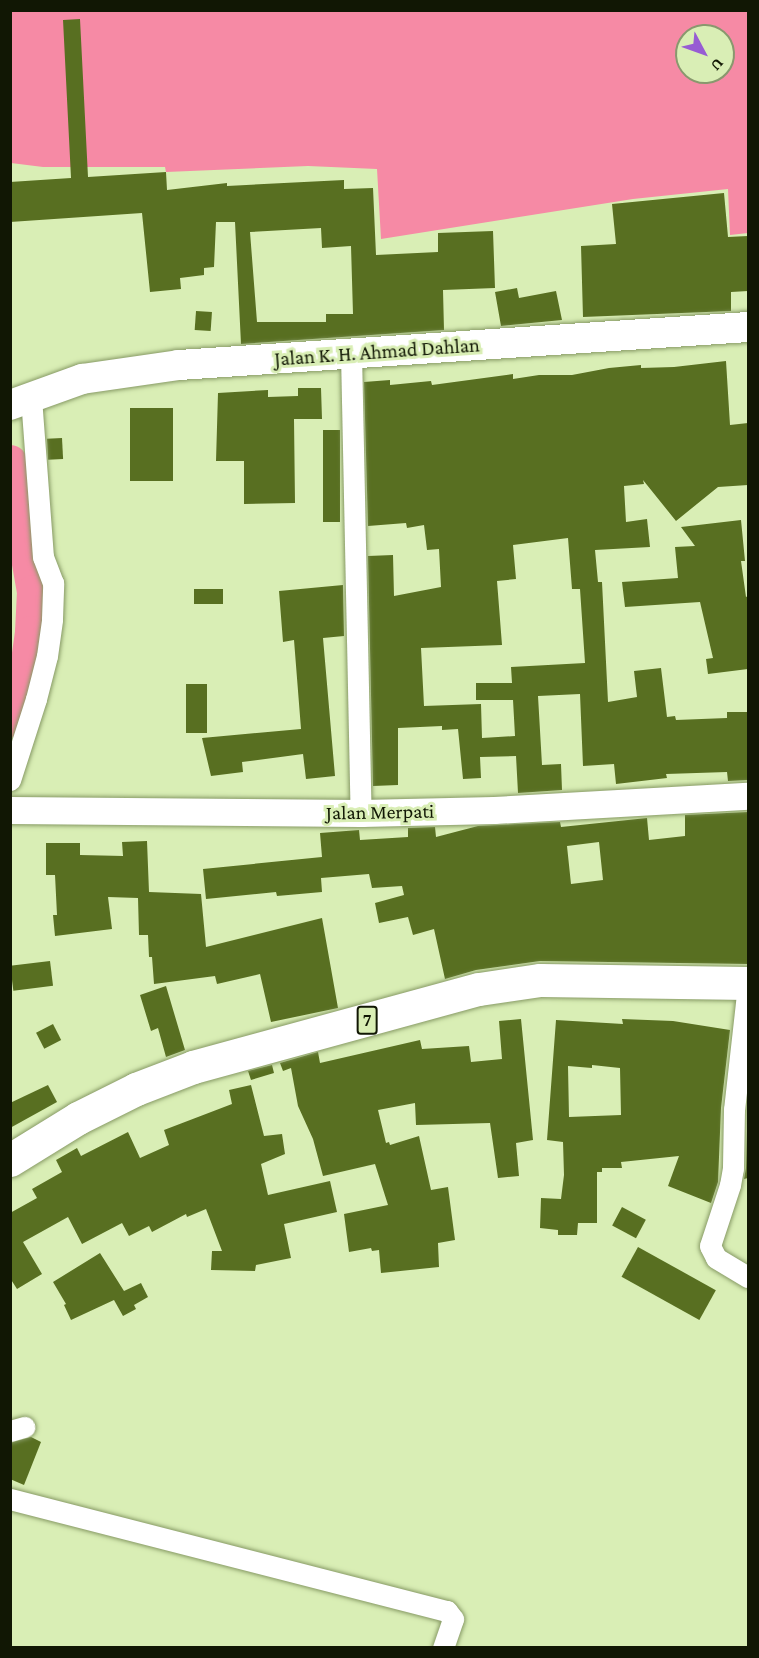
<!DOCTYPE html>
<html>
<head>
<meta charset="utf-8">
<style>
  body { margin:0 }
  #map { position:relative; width:759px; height:1658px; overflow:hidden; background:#d9eeb5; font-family:"Crimson Pro",serif }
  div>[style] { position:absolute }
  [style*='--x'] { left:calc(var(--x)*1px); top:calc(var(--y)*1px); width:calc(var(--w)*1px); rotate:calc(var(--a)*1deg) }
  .water>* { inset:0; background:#f68aa5 }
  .river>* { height:33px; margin:-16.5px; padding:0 16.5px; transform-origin:16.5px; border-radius:16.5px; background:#f68aa5 }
  .building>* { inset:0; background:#586f21; transform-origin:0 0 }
  .roads { filter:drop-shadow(0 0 2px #879a65) drop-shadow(0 0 2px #879a65) }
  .minor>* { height:21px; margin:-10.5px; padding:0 10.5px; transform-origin:10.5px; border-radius:10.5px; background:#fff }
  .tertiary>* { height:27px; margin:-13.5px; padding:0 13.5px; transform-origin:13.5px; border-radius:13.5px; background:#fff }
  .secondary>* { height:30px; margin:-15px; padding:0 15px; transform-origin:15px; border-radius:15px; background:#fff }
  .trunk>* { height:33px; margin:-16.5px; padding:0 16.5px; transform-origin:16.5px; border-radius:16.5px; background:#fff }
  span { translate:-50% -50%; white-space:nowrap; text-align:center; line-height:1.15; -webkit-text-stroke:6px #d9eeb5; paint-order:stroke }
  .shield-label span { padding:2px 4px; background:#d9eeb5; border:2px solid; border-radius:4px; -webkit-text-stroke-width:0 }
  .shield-label { font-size:18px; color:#111704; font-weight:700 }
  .street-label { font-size:20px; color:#111704 }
  .frame { position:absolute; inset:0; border:12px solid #111704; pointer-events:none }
  .north { position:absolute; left:675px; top:24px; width:60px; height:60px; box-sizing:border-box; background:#d9eeb5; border:2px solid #89986e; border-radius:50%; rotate:131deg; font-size:16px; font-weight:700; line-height:24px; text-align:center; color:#111704 }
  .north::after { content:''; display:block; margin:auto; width:21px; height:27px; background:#975cd3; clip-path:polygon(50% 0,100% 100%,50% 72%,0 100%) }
</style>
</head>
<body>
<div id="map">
  <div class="water">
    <i style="clip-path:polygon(evenodd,11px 11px,748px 11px,748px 233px,730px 235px,728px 189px,633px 199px,381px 239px,377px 169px,308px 166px,166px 172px,165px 167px,43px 167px,11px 163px,11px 11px,687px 36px,723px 36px,723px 72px,687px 72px,687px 36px)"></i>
  </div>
  <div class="river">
    <i style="--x:10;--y:461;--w:132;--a:80"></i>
    <i style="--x:33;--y:591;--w:41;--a:92.8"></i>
    <i style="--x:31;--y:632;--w:50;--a:98"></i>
    <i style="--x:24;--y:682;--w:41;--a:109.7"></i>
  </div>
  <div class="building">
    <i style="clip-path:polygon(evenodd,80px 19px,88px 177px,166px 172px,167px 190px,227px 183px,227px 186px,344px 180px,344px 189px,373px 188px,376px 255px,438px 252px,438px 233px,493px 231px,495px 288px,443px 290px,444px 330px,241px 344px,235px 222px,216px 222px,214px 267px,204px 268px,204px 275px,180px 278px,181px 289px,150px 292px,142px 213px,10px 222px,10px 182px,71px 178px,63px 20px,80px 19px,321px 228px,322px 248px,351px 246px,353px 314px,326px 314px,326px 322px,257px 322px,250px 232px,321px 228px)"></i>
    <i style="clip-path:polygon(724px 193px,728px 237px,748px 236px,748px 291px,731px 292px,731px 311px,583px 317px,581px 246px,616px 244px,612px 204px)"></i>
    <i style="clip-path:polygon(517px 288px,519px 298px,556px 291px,562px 320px,501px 326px,495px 292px)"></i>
    <i style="left:196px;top:311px;width:16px;height:19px;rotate:4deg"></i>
    <i style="clip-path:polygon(evenodd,726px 361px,730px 425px,748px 423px,748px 485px,718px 487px,676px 521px,643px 480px,644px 484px,624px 486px,626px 522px,647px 519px,650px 547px,595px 550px,598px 582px,602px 582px,608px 702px,637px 697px,634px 671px,661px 668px,667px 717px,675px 716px,676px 720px,727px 718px,727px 712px,748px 712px,748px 780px,728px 781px,727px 772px,666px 774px,667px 778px,616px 784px,614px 764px,583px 766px,580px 694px,538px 696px,542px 765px,561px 764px,562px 790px,518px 793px,516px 756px,480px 757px,481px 778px,463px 779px,458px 729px,442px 730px,442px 726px,398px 728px,398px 785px,373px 786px,368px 556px,393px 555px,394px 596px,441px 587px,439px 549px,427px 550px,424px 525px,407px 528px,406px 523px,368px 526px,364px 382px,390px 380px,390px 385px,431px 381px,432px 385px,513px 374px,513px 379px,539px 375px,572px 375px,609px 368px,641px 365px,641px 368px,674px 367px,726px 361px,568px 538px,572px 589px,580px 589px,585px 663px,511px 667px,512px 683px,476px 683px,476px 700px,513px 700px,515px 736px,482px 738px,481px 704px,424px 706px,421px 648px,502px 645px,497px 581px,516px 579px,513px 545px,568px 538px)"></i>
    <i style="clip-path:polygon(298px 388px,321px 388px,322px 419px,294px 419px,295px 503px,244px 504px,244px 461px,216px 461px,218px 393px,268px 390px,268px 397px,298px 396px)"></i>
    <i style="left:130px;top:408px;width:43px;height:73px"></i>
    <i style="left:323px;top:430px;width:17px;height:92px"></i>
    <i style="left:62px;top:438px;width:21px;height:15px;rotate:87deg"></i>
    <i style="clip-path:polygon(741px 520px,745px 561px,741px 561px,746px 597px,748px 596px,748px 669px,708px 674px,706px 659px,713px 658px,700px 602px,625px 607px,622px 582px,678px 578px,675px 547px,695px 546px,681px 527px)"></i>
    <i style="clip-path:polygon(343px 585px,344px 636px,323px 638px,335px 776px,306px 779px,303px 754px,242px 762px,243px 772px,211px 776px,202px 738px,301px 729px,294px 640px,283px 642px,279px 591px)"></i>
    <i style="left:223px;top:589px;width:15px;height:29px;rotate:90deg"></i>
    <i style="left:186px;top:684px;width:21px;height:49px"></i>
    <i style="clip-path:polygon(evenodd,748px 812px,748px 964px,540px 961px,476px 970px,445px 979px,434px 929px,413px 935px,408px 917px,379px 923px,375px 903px,404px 895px,402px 886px,372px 888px,369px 874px,321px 878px,322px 892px,277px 896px,276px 892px,206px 899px,203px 869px,322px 857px,320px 833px,359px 830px,360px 840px,408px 837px,408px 828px,435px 827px,436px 837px,478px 826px,560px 822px,561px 827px,647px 818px,649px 840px,685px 836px,685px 815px,748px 812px,599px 842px,603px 880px,571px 884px,567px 846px,599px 842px)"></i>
    <i style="clip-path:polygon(147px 841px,149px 892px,201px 894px,206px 947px,322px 918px,338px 1008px,271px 1022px,260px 974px,217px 984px,215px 976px,154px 984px,152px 957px,149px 957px,148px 935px,139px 935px,138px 898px,108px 897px,112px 929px,55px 936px,53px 915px,57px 915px,55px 875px,46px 875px,46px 843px,80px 843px,80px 855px,123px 856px,122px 842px)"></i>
    <i style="left:50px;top:961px;width:25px;height:40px;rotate:83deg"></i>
    <i style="clip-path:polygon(166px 986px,185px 1050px,166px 1057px,158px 1028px,151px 1031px,140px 995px)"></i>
    <i style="clip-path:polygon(521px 1019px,533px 1140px,516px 1143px,519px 1176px,498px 1178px,490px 1123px,416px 1125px,415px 1103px,378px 1110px,386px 1143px,389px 1142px,390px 1145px,419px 1136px,431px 1190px,448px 1187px,455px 1240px,438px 1243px,439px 1267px,381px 1273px,379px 1250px,372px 1251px,371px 1248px,349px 1252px,344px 1214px,388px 1205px,375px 1164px,323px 1176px,313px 1139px,298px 1106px,291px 1068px,283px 1071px,280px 1063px,318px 1052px,320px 1063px,420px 1040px,422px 1049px,469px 1046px,471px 1062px,502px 1059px,499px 1021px)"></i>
    <i style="clip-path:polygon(evenodd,622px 1019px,673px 1021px,730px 1030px,721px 1108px,718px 1182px,711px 1203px,668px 1186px,679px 1156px,621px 1162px,622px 1168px,602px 1168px,602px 1172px,597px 1172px,597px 1223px,578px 1223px,577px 1235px,558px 1235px,558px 1230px,540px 1228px,541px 1198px,561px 1199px,564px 1175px,563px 1142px,547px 1140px,556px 1020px,623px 1024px,622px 1019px,592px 1065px,620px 1068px,621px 1115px,569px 1117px,568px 1066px,592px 1068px,592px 1065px)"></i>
    <i style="left:53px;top:1024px;width:18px;height:19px;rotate:63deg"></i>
    <i style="clip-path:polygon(272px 1065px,274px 1073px,251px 1080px,248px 1071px)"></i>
    <i style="clip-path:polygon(48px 1085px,57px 1102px,10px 1128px,10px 1103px)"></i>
    <i style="clip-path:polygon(251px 1085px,264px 1136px,282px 1134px,285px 1154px,261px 1164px,268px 1195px,330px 1181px,337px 1212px,284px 1224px,291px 1258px,256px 1265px,255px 1271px,211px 1270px,212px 1251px,222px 1251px,206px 1209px,187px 1217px,186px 1214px,152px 1232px,149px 1226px,129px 1236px,122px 1223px,82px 1244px,68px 1217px,23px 1242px,42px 1274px,17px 1289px,10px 1278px,10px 1213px,37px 1198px,32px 1189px,62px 1172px,56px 1160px,77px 1148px,81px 1156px,128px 1132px,140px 1158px,169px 1145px,164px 1130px,232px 1104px,229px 1090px)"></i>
    <i style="clip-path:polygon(748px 1094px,748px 1178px,744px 1179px,746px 1168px)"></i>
    <i style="left:622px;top:1207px;width:27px;height:21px;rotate:28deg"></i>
    <i style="left:638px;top:1247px;width:89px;height:34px;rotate:29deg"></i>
    <i style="clip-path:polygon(100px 1253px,124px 1291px,141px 1283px,148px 1297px,134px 1305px,136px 1309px,123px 1316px,114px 1300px,71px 1320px,64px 1305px,66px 1304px,53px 1282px)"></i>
    <i style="clip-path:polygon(31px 1437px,41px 1442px,24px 1485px,10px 1479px,10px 1443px)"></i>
  </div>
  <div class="roads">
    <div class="minor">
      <i style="--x:351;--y:353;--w:460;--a:88.8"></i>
      <i style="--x:10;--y:780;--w:85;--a:-72.2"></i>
      <i style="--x:36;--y:699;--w:44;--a:-75.7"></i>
      <i style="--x:47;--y:656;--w:37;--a:-82"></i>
      <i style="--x:52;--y:619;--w:36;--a:-88"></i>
      <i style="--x:53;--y:583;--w:28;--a:-111"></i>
      <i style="--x:43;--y:557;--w:160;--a:-94.3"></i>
      <i style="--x:748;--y:985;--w:125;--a:96.4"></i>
      <i style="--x:734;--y:1109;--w:59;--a:91"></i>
      <i style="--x:733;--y:1168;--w:17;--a:100"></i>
      <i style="--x:730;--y:1185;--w:64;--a:108.2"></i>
      <i style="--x:710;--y:1246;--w:13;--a:63"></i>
      <i style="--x:716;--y:1258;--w:37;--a:31"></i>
      <i style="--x:10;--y:1431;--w:15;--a:-16"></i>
      <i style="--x:10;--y:1499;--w:451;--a:14.4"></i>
      <i style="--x:447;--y:1611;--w:10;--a:53"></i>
      <i style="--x:453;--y:1619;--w:31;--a:109"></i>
    </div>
    <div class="tertiary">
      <i style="--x:10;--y:810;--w:351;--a:0.5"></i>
      <i style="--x:361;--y:813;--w:133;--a:-1.3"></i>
      <i style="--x:494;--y:810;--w:254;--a:-3.2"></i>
    </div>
    <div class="secondary">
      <i style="--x:10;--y:405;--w:77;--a:-19.9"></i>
      <i style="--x:82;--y:379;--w:98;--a:-8.2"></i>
      <i style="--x:179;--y:365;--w:570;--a:-3.82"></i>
    </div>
    <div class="trunk">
      <i style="--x:10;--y:1160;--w:80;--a:-31.7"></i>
      <i style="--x:78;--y:1118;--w:65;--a:-26.6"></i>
      <i style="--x:136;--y:1089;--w:61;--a:-21.1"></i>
      <i style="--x:193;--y:1067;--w:296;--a:-15.3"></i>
      <i style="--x:479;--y:989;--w:62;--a:-8.4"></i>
      <i style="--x:540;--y:980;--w:208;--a:0.8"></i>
    </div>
  </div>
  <div class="shield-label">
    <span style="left:367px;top:1020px">7</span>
  </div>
  <div class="street-label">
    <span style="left:377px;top:352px;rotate:-4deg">Jalan K. H. Ahmad Dahlan</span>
    <span style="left:380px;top:812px;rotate:-1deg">Jalan Merpati</span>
  </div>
  <div class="frame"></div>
  <div class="north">U</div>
</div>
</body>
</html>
